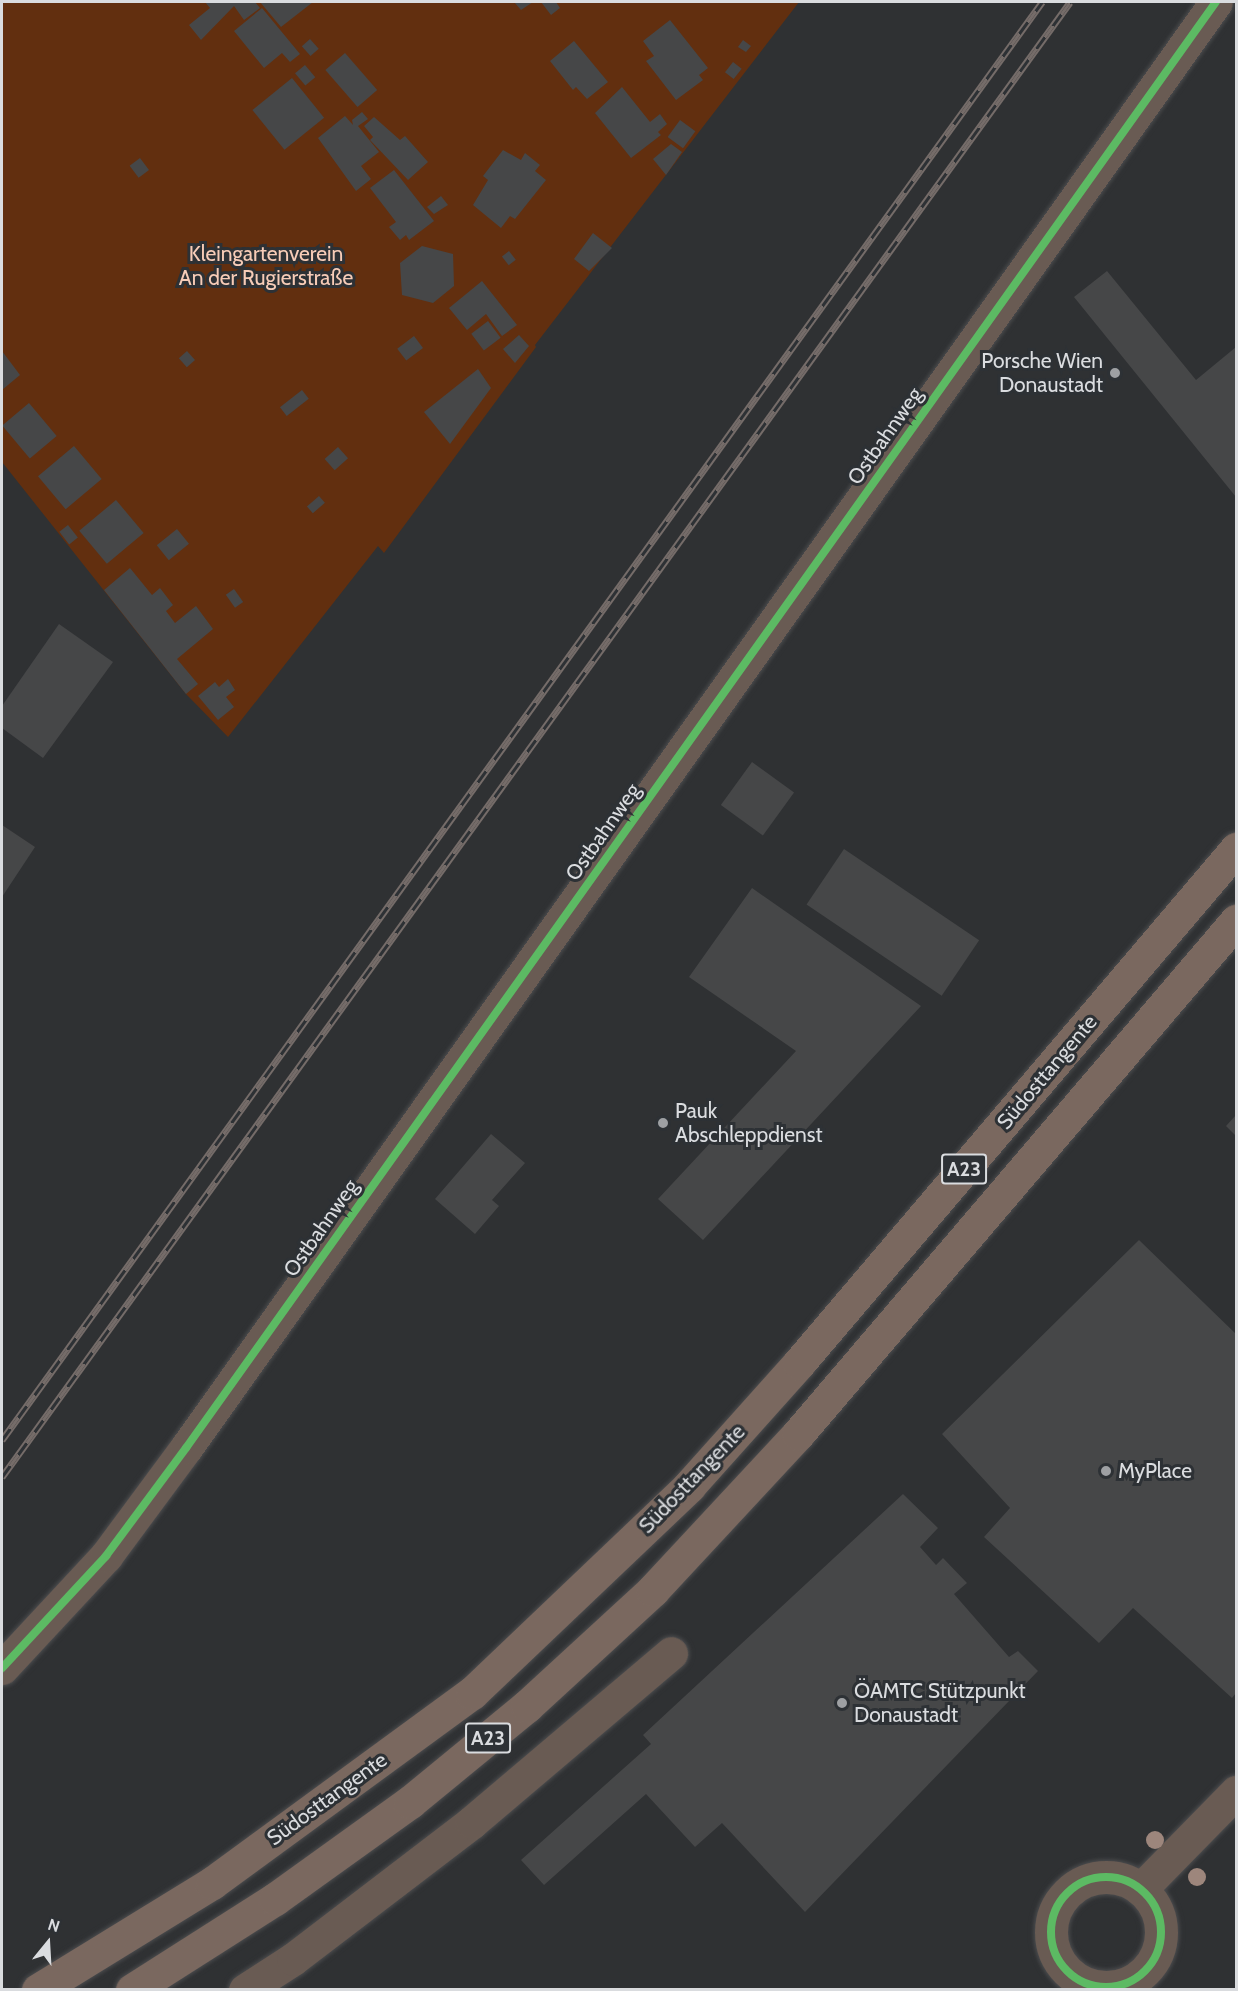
<!DOCTYPE html>
<html>
<head>
<meta charset="utf-8">
<style>
  body { margin:0 }
  #map { position:relative; width:1238px; height:1991px; overflow:hidden; background:#2f3133; font-family:Cabin,sans-serif }
  div>[style] { position:absolute }
  [style*='--x'] { left:calc(var(--x)*1px); top:calc(var(--y)*1px); width:calc(var(--w)*1px); rotate:calc(var(--a)*1deg) }
  .green>* { inset:0; background:#622f0f }
  .building>* { inset:0; background:#464748; transform-origin:0 0 }
  .roads { filter:drop-shadow(0 0 2px #4b4c4e) drop-shadow(0 0 2px #4b4c4e) }
  .minor>* { height:33px; margin:-16.5px; padding:0 16.5px; transform-origin:16.5px; border-radius:16.5px; background:#695b53 }
  .minor>.ring { margin:-16.5px; padding:0; box-sizing:content-box; background:none; border:33px solid #695b53; border-radius:50% }
  .highway>* { height:33px; margin:-16.5px; padding:0 16.5px; transform-origin:16.5px; border-radius:16.5px; background:#7a685f }
  .rail>* { height:7px; margin-top:-3.5px; transform-origin:0; background:repeating-linear-gradient(90deg,#2d3135 0 14px,#756c69 0 28px); box-sizing:border-box; border-block:2px solid #756c69 }
  .cycleway>* { height:8px; margin:-4px; padding:0 4px; transform-origin:4px; border-radius:4px; background:#5cba63 }
  .cycleway>.ring { margin:-4px; padding:0; box-sizing:content-box; background:none; border:8px solid #5cba63; border-radius:50% }
  .trees>* { width:18px; height:18px; margin:-9px; border-radius:50%; background:#9d867c }
  .dots>* { width:16px; height:16px; translate:-50% -50%; box-sizing:border-box; border:3px solid #2d3135; border-radius:50% }
  span { translate:-50% -50%; white-space:nowrap; text-align:center; line-height:1.15; -webkit-text-stroke:6px #2d3135; paint-order:stroke }
  .shield-label span { padding:2px 4px; background:#2d3135; border:2px solid; border-radius:4px; -webkit-text-stroke-width:0 }
  .shield-label { font-size:20px; color:#dadcdf; font-weight:700 }
  .park-label { font-size:21px; color:#f7ccb7 }
  .poi-label { font-size:21px; color:#dadcdf }
  .right { translate:-100% -50%; text-align:right }
  .left { translate:0 -50%; text-align:left }
  .street-label { font-size:21px; color:#dadcdf }
  .frame { position:absolute; inset:0; border:3px solid #dadcdf; pointer-events:none }
  .north { position:absolute; left:18px; top:1913px; width:60px; height:60px; -webkit-text-stroke:4px #2d3135; paint-order:stroke; rotate:18deg; font-size:16px; font-weight:700; line-height:24px; text-align:center; color:#dadcdf }
  .north::after { content:''; display:block; margin:auto; width:21px; height:27px; background:#dadcdf; clip-path:polygon(50% 0,100% 100%,50% 72%,0 100%) }
</style>
</head>
<body>
<div id="map">
  <div class="green">
    <i style="clip-path:polygon(2px 2px,799px 2px,535px 345px,536px 347px,384px 553px,378px 546px,228px 737px,186px 694px,2px 462px)"></i>
  </div>
  <div class="building">
    <i style="clip-path:polygon(205px 2px,255px 2px,260px 8px,244px 20px,234px 6px,201px 40px,189px 25px,210px 8px)"></i>
    <i style="clip-path:polygon(260px 2px,313px 2px,281px 27px)"></i>
    <i style="clip-path:polygon(514px 2px,533px 2px,521px 10px)"></i>
    <i style="clip-path:polygon(541px 2px,556px 2px,560px 8px,551px 15px)"></i>
    <i style="clip-path:polygon(262px 8px,300px 54px,290px 62px,282px 53px,264px 68px,234px 31px)"></i>
    <i style="clip-path:polygon(670px 20px,708px 68px,699px 75px,703px 80px,676px 100px,646px 61px,654px 56px,643px 41px)"></i>
    <i style="left:310px;top:39px;width:13px;height:11px;rotate:48deg"></i>
    <i style="clip-path:polygon(743px 40px,751px 46px,746px 52px,738px 47px)"></i>
    <i style="clip-path:polygon(574px 41px,608px 82px,587px 99px,576px 87px,573px 90px,550px 61px)"></i>
    <i style="left:345px;top:53px;width:49px;height:26px;rotate:49deg"></i>
    <i style="left:733px;top:62px;width:11px;height:13px;rotate:38deg"></i>
    <i style="left:305px;top:65px;width:16px;height:13px;rotate:50deg"></i>
    <i style="left:292px;top:78px;width:51px;height:51px;rotate:51deg"></i>
    <i style="clip-path:polygon(622px 87px,650px 122px,660px 114px,667px 124px,658px 132px,661px 135px,631px 158px,595px 113px)"></i>
    <i style="clip-path:polygon(362px 112px,368px 119px,358px 126px,379px 152px,361px 166px,371px 179px,356px 191px,318px 138px,345px 116px,353px 125px,352px 120px)"></i>
    <i style="clip-path:polygon(374px 117px,400px 140px,405px 136px,428px 162px,408px 180px,370px 140px,373px 137px,364px 126px)"></i>
    <i style="left:680px;top:120px;width:19px;height:21px;rotate:36deg"></i>
    <i style="clip-path:polygon(671px 144px,682px 152px,666px 175px,653px 159px)"></i>
    <i style="clip-path:polygon(503px 150px,521px 160px,525px 153px,540px 165px,535px 171px,546px 180px,515px 219px,510px 216px,501px 228px,473px 205px,488px 180px,483px 176px)"></i>
    <i style="left:140px;top:158px;width:15px;height:13px;rotate:53deg"></i>
    <i style="clip-path:polygon(394px 170px,434px 221px,409px 240px,406px 235px,400px 240px,389px 227px,396px 222px,370px 188px)"></i>
    <i style="clip-path:polygon(441px 196px,448px 205px,434px 214px,427px 207px)"></i>
    <i style="clip-path:polygon(593px 233px,612px 248px,589px 271px,574px 259px)"></i>
    <i style="clip-path:polygon(422px 246px,453px 254px,454px 286px,433px 303px,402px 295px,400px 263px)"></i>
    <i style="left:509px;top:251px;width:11px;height:9px;rotate:52deg"></i>
    <i style="clip-path:polygon(1107px 271px,1196px 380px,1236px 347px,1236px 497px,1074px 297px)"></i>
    <i style="clip-path:polygon(482px 281px,517px 325px,502px 336px,486px 314px,467px 330px,449px 308px)"></i>
    <i style="left:488px;top:321px;width:21px;height:21px;rotate:53deg"></i>
    <i style="clip-path:polygon(519px 335px,529px 346px,515px 363px,503px 349px)"></i>
    <i style="left:414px;top:336px;width:15px;height:21px;rotate:53deg"></i>
    <i style="clip-path:polygon(2px 351px,20px 375px,2px 390px)"></i>
    <i style="left:187px;top:351px;width:12px;height:11px;rotate:48deg"></i>
    <i style="clip-path:polygon(478px 369px,491px 388px,450px 444px,424px 412px)"></i>
    <i style="left:302px;top:390px;width:11px;height:28px;rotate:52deg"></i>
    <i style="left:29px;top:403px;width:43px;height:35px;rotate:50deg"></i>
    <i style="left:74px;top:446px;width:43px;height:47px;rotate:50deg"></i>
    <i style="left:338px;top:447px;width:15px;height:18px;rotate:48deg"></i>
    <i style="left:319px;top:496px;width:9px;height:16px;rotate:49deg"></i>
    <i style="left:116px;top:500px;width:43px;height:48px;rotate:50deg"></i>
    <i style="left:68px;top:525px;width:16px;height:11px;rotate:52deg"></i>
    <i style="left:177px;top:529px;width:19px;height:26px;rotate:51deg"></i>
    <i style="clip-path:polygon(130px 568px,152px 595px,160px 588px,173px 605px,166px 611px,175px 623px,196px 606px,213px 629px,177px 659px,198px 684px,186px 694px,104px 590px)"></i>
    <i style="left:234px;top:589px;width:16px;height:10px;rotate:55deg"></i>
    <i style="clip-path:polygon(59px 624px,113px 662px,43px 758px,2px 728px,2px 706px)"></i>
    <i style="clip-path:polygon(228px 679px,235px 690px,226px 697px,234px 707px,218px 720px,198px 696px,215px 682px,219px 687px)"></i>
    <i style="left:752px;top:762px;width:52px;height:53px;rotate:36deg"></i>
    <i style="clip-path:polygon(2px 825px,35px 847px,2px 897px)"></i>
    <i style="left:844px;top:849px;width:163px;height:67px;rotate:34deg"></i>
    <i style="clip-path:polygon(752px 888px,921px 1006px,703px 1240px,658px 1199px,796px 1051px,689px 977px)"></i>
    <i style="clip-path:polygon(1236px 1115px,1236px 1136px,1226px 1126px)"></i>
    <i style="clip-path:polygon(491px 1134px,525px 1163px,492px 1200px,499px 1206px,475px 1234px,435px 1199px)"></i>
    <i style="clip-path:polygon(1139px 1240px,1236px 1334px,1236px 1693px,1232px 1698px,1133px 1608px,1099px 1643px,984px 1537px,1010px 1508px,942px 1434px)"></i>
    <i style="clip-path:polygon(903px 1494px,938px 1528px,920px 1547px,936px 1565px,943px 1558px,967px 1583px,954px 1594px,1009px 1657px,1018px 1651px,1038px 1671px,805px 1912px,722px 1823px,695px 1847px,646px 1794px,544px 1885px,521px 1860px,651px 1744px,643px 1735px)"></i>
  </div>
  <div class="roads">
    <div class="minor">
      <i style="--x:2;--y:1668;--w:153;--a:-47.1"></i>
      <i style="--x:106;--y:1556;--w:134;--a:-53.5"></i>
      <i style="--x:186;--y:1448;--w:1775;--a:-54.54"></i>
      <i class="ring" style="left:1051px;top:1877px;width:77px;height:77px"></i>
      <i style="--x:1141;--y:1889;--w:136;--a:-45.6"></i>
      <i style="--x:245;--y:1990;--w:57;--a:-32.9"></i>
      <i style="--x:293;--y:1959;--w:225;--a:-37.4"></i>
      <i style="--x:472;--y:1822;--w:261;--a:-40.3"></i>
    </div>
    <div class="highway">
      <i style="--x:38;--y:1990;--w:204;--a:-31.6"></i>
      <i style="--x:212;--y:1883;--w:322;--a:-36.2"></i>
      <i style="--x:472;--y:1693;--w:300;--a:-43.6"></i>
      <i style="--x:689;--y:1486;--w:165;--a:-48.2"></i>
      <i style="--x:799;--y:1363;--w:675;--a:-49.63"></i>
      <i style="--x:132;--y:1990;--w:169;--a:-32.5"></i>
      <i style="--x:275;--y:1899;--w:166;--a:-35.7"></i>
      <i style="--x:410;--y:1802;--w:151;--a:-39.4"></i>
      <i style="--x:527;--y:1706;--w:171;--a:-42.6"></i>
      <i style="--x:653;--y:1590;--w:213;--a:-47.1"></i>
      <i style="--x:798;--y:1434;--w:675;--a:-49.51"></i>
    </div>
  </div>
  <div class="rail">
    <i style="--x:2;--y:1440;--w:1775;--a:-54.12"></i>
    <i style="--x:2;--y:1477;--w:1821;--a:-54.09"></i>
  </div>
  <div class="cycleway">
    <i style="--x:2;--y:1668;--w:153;--a:-47.1"></i>
    <i style="--x:106;--y:1556;--w:134;--a:-53.5"></i>
    <i style="--x:186;--y:1448;--w:1775;--a:-54.54"></i>
    <i class="ring" style="left:1051px;top:1877px;width:102px;height:102px"></i>
  </div>
  <div class="trees">
    <i style="left:1155px;top:1840px"></i>
    <i style="left:1197px;top:1877px"></i>
  </div>
  <div class="dots">
    <i style="left:1115px;top:373px;background:#9ea0a3"></i>
    <i style="left:663px;top:1123px;background:#9ea0a3"></i>
    <i style="left:1106px;top:1471px;background:#9ea0a3"></i>
    <i style="left:842px;top:1703px;background:#9ea0a3"></i>
  </div>
  <div class="shield-label">
    <span style="left:964px;top:1169px">A23</span>
    <span style="left:488px;top:1738px">A23</span>
  </div>
  <div class="park-label">
    <span style="left:266px;top:266px">Kleingartenverein<br>An der Rugierstraße</span>
  </div>
  <div class="poi-label">
    <span class="right" style="left:1103px;top:373px">Porsche Wien<br>Donaustadt</span>
    <span class="left" style="left:675px;top:1123px">Pauk<br>Abschleppdienst</span>
    <span class="left" style="left:1118px;top:1471px">MyPlace</span>
    <span class="left" style="left:854px;top:1703px">ÖAMTC Stützpunkt<br>Donaustadt</span>
  </div>
  <div class="street-label">
    <span style="left:885px;top:436px;rotate:-55deg">Ostbahnweg</span>
    <span style="left:603px;top:832px;rotate:-55deg">Ostbahnweg</span>
    <span style="left:1047px;top:1072px;rotate:-50deg">Südosttangente</span>
    <span style="left:321px;top:1228px;rotate:-55deg">Ostbahnweg</span>
    <span style="left:692px;top:1479px;rotate:-46deg">Südosttangente</span>
    <span style="left:327px;top:1799px;rotate:-36deg">Südosttangente</span>
  </div>
  <div class="frame"></div>
  <div class="north">N</div>
</div>
</body>
</html>
